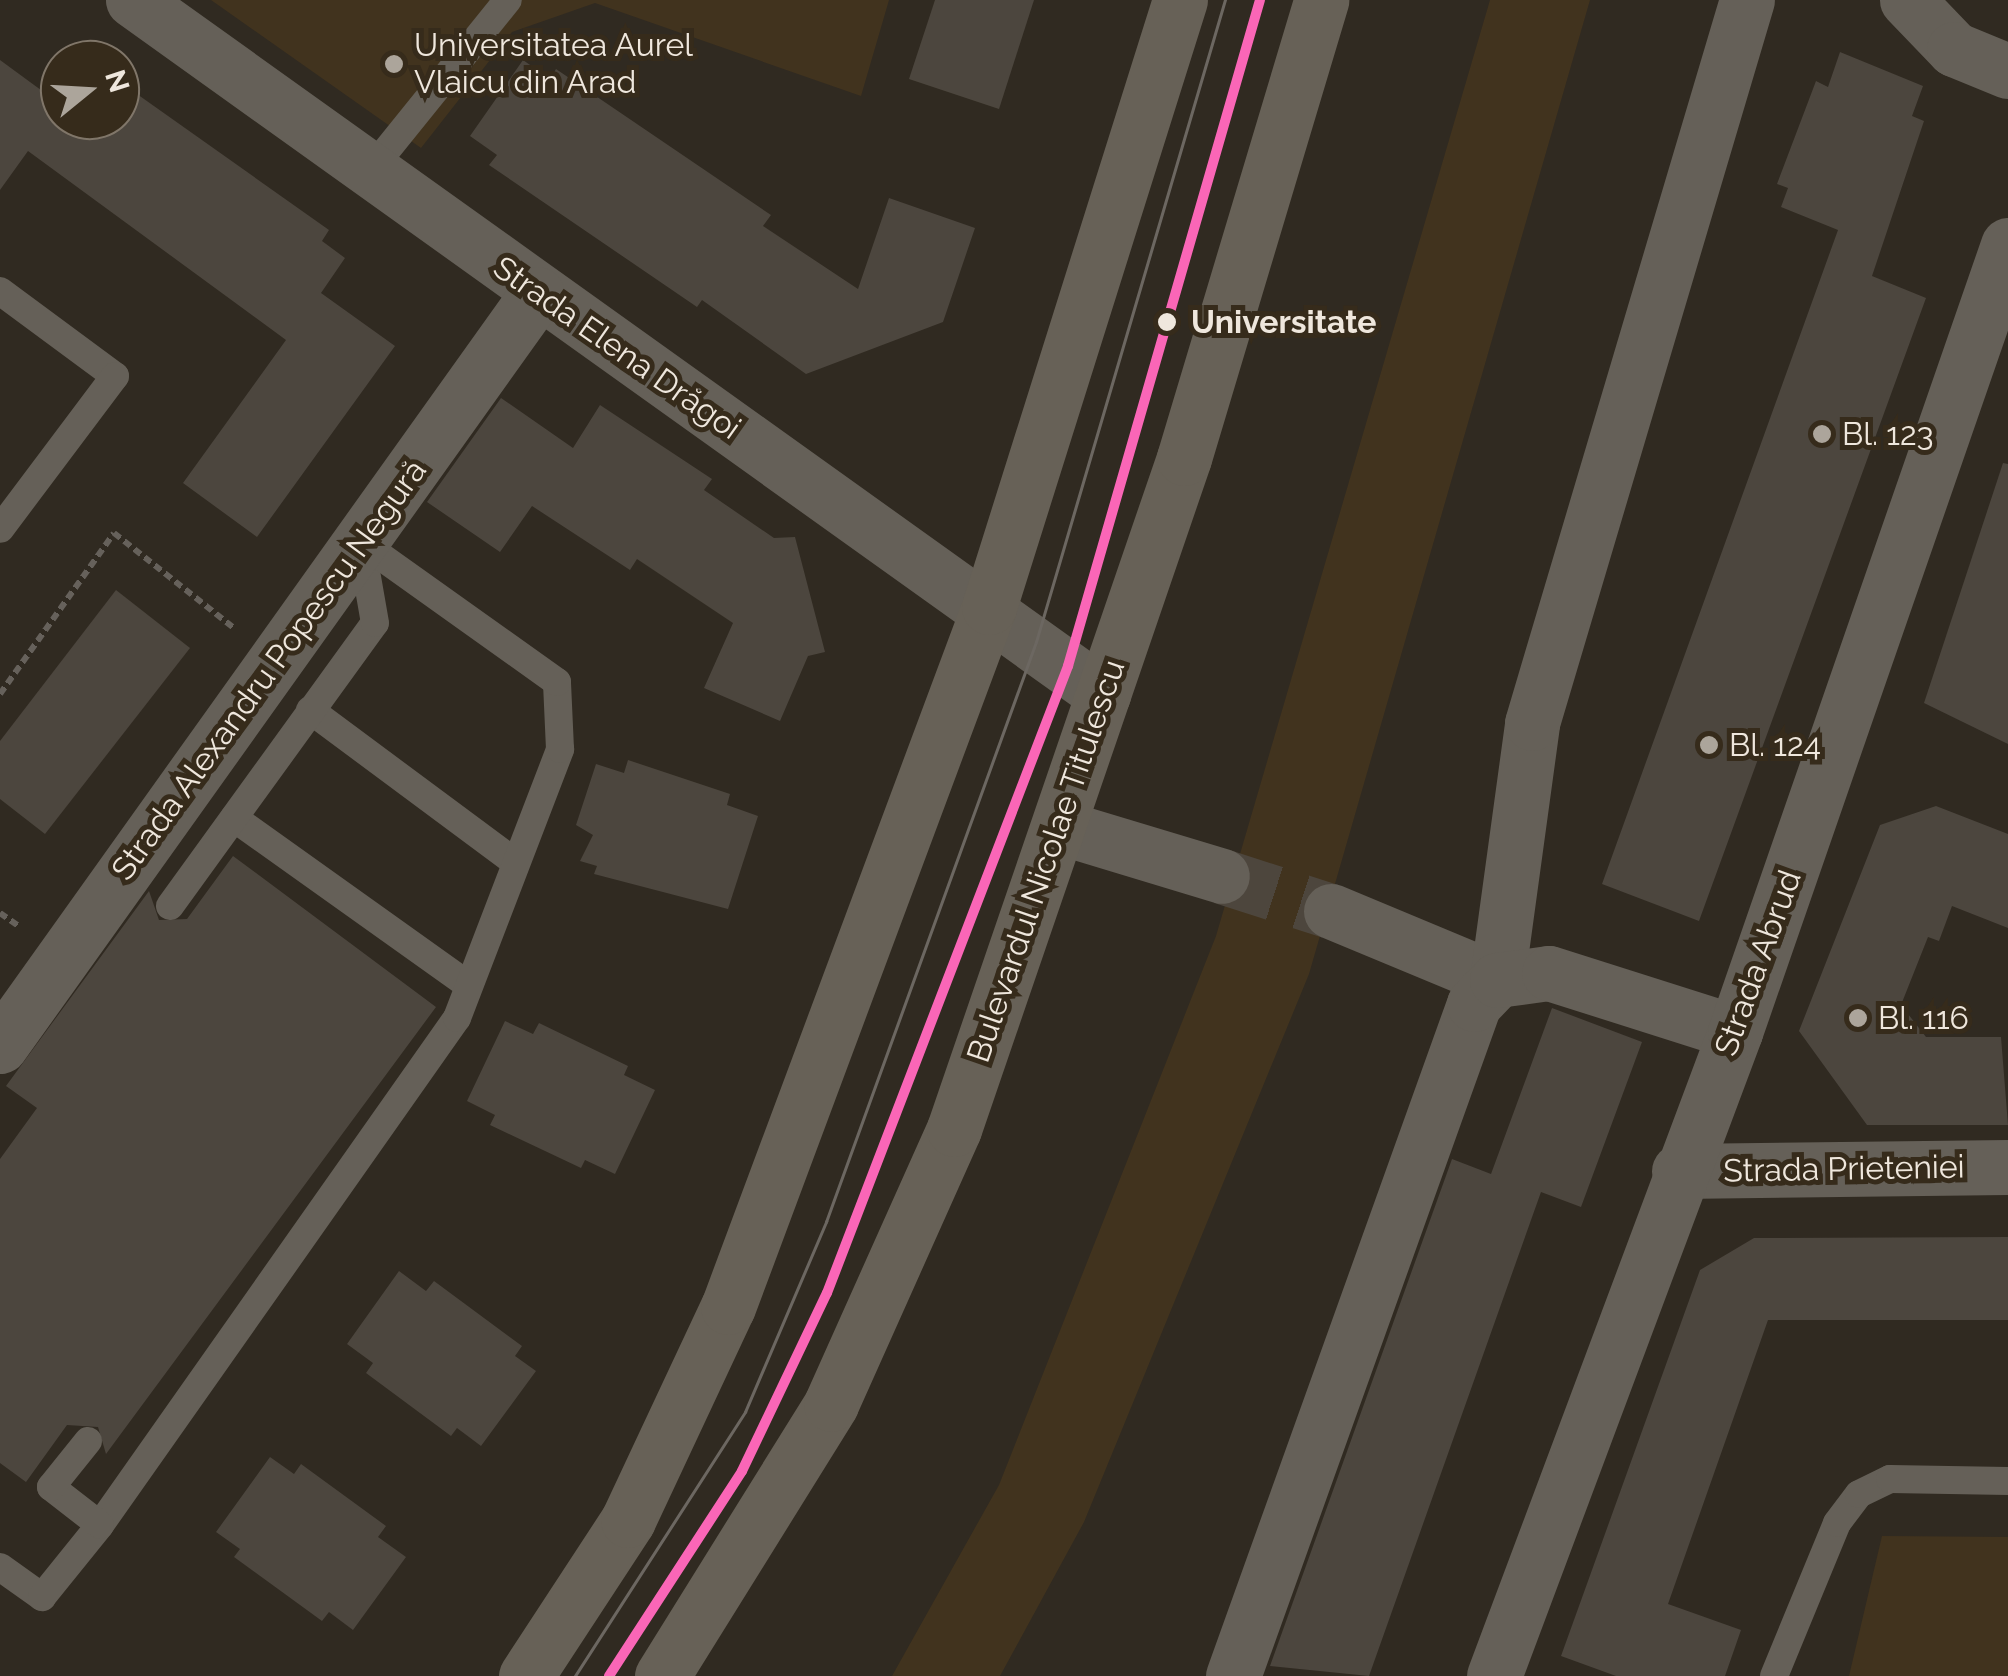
<!DOCTYPE html>
<html>
<head>
<meta charset="utf-8">
<style>
  body { margin:0 }
  #map { position:relative; width:2008px; height:1676px; overflow:hidden; background:#302a21; font-family:Raleway,sans-serif }
  div>[style] { position:absolute }
  [style*='--x'] { left:calc(var(--x)*1px); top:calc(var(--y)*1px); width:calc(var(--w)*1px); rotate:calc(var(--a)*1deg) }
  .built>* { inset:0; background:#41331e }
  .building>* { inset:0; background:#4c463e }
  .minor-tunnel>* { height:55px; margin-top:-27.5px; transform-origin:0; background:repeating-linear-gradient(90deg,#4d463d 0 55px,transparent 0 83px) }
  .path>* { height:6px; margin-top:-3px; transform-origin:0; background:repeating-linear-gradient(90deg,#66615b 0 8px,transparent 0 13px) }
  .service>* { height:28px; margin:-14px; padding:0 14px; transform-origin:14px; border-radius:14px; background:#656058 }
  .minor>* { height:55px; margin:-27.5px; padding:0 27.5px; transform-origin:27.5px; border-radius:27.5px; background:#656058 }
  .secondary>* { height:55px; margin:-27.5px; padding:0 27.5px; transform-origin:27.5px; border-radius:27.5px; background:#676157 }
  .tram>* { height:2.5px; margin:-1.25px; padding:0 1.25px; transform-origin:1.25px; border-radius:1.25px; background:#6c6761 }
  .tram-1>* { height:10px; margin:-5px; padding:0 5px; transform-origin:5px; border-radius:5px; background:#fa66b7 }
  .dots>* { width:28px; height:28px; translate:-50% -50%; box-sizing:border-box; border:5px solid #362b1b; border-radius:50% }
  span { translate:-50% -50%; white-space:nowrap; text-align:center; line-height:1.15; -webkit-text-stroke:10px #362b1b; paint-order:stroke }
  .poi-label { font-size:32px; color:#efe7dd }
  .left { translate:0 -50%; text-align:left }
  .stop-label { font-size:32px; color:#efe7dd; font-weight:700 }
  .street-label { font-size:32px; color:#efe7dd }
  .north { position:absolute; left:40px; top:40px; width:100px; height:100px; box-sizing:border-box; background:#362b1b; border:2px solid #807669; border-radius:50%; rotate:72deg; font-size:28px; font-weight:700; line-height:40px; text-align:center; color:#efe7dd }
  .north::after { content:''; display:block; margin:auto; width:35px; height:45px; background:#aca59b; clip-path:polygon(50% 0,100% 100%,50% 72%,0 100%) }
</style>
</head>
<body>
<div id="map">
  <div class="built">
    <i style="clip-path:polygon(211px 0,889px 0,861px 96px,595px 3px,512px 32px,421px 148px)"></i>
    <i style="clip-path:polygon(1490px 0,1590px 0,1309px 974px,1084px 1522px,1000px 1676px,892px 1676px,999px 1485px,1216px 936px)"></i>
    <i style="clip-path:polygon(1882px 1536px,2008px 1537px,2008px 1676px,1849px 1676px)"></i>
  </div>
  <div class="building">
    <i style="clip-path:polygon(935px 0,1034px 0,999px 109px,909px 79px)"></i>
    <i style="clip-path:polygon(1840px 52px,1923px 86px,1912px 116px,1924px 121px,1872px 276px,1926px 298px,1699px 921px,1602px 884px,1838px 230px,1781px 207px,1788px 188px,1777px 184px,1816px 81px,1828px 87px)"></i>
    <i style="clip-path:polygon(0 60px,60px 104px,60px 120px,120px 120px,120px 82px,329px 230px,322px 241px,345px 258px,321px 293px,395px 346px,257px 537px,183px 483px,286px 340px,28px 151px,0 190px)"></i>
    <i style="clip-path:polygon(523px 60px,550px 79px,556px 69px,771px 215px,763px 226px,858px 289px,889px 198px,975px 228px,943px 322px,806px 374px,702px 300px,697px 307px,489px 165px,497px 155px,470px 136px)"></i>
    <i style="clip-path:polygon(501px 398px,573px 448px,600px 405px,712px 479px,704px 490px,774px 538px,795px 537px,825px 652px,808px 656px,780px 721px,704px 688px,733px 623px,637px 559px,630px 570px,532px 506px,500px 552px,427px 502px)"></i>
    <i style="clip-path:polygon(2003px 463px,2008px 464px,2008px 744px,1924px 703px)"></i>
    <i style="clip-path:polygon(116px 590px,190px 648px,45px 834px,0 799px,0 741px)"></i>
    <i style="clip-path:polygon(628px 760px,730px 794px,727px 805px,758px 816px,728px 909px,594px 874px,597px 866px,580px 861px,593px 835px,576px 825px,596px 764px,624px 773px)"></i>
    <i style="clip-path:polygon(1936px 806px,2008px 834px,2008px 928px,1952px 906px,1939px 941px,1928px 937px,1901px 1005px,1926px 1037px,2001px 1037px,2008px 1125px,1867px 1125px,1799px 1031px,1880px 825px)"></i>
    <i style="clip-path:polygon(233px 856px,436px 1007px,106px 1454px,98px 1427px,67px 1425px,26px 1482px,0 1463px,0 1159px,37px 1108px,6px 1086px,149px 891px,159px 920px,187px 919px)"></i>
    <i style="clip-path:polygon(1552px 1008px,1642px 1042px,1581px 1207px,1541px 1192px,1369px 1676px,1270px 1666px,1452px 1159px,1491px 1174px)"></i>
    <i style="clip-path:polygon(505px 1021px,533px 1034px,539px 1023px,628px 1066px,624px 1075px,655px 1090px,615px 1174px,585px 1160px,581px 1168px,490px 1125px,495px 1115px,467px 1101px)"></i>
    <i style="clip-path:polygon(2008px 1237px,2008px 1320px,1768px 1320px,1668px 1604px,1741px 1630px,1725px 1676px,1616px 1676px,1561px 1656px,1700px 1270px,1754px 1238px)"></i>
    <i style="clip-path:polygon(399px 1271px,426px 1291px,434px 1281px,522px 1346px,515px 1356px,536px 1371px,481px 1446px,457px 1428px,451px 1436px,366px 1373px,373px 1363px,347px 1344px)"></i>
    <i style="clip-path:polygon(270px 1457px,294px 1474px,301px 1464px,386px 1526px,378px 1537px,406px 1557px,353px 1630px,329px 1612px,322px 1621px,234px 1557px,240px 1549px,216px 1532px)"></i>
  </div>
  <div class="minor-tunnel">
    <i style="--x:1222;--y:876;--w:114;--a:17.8"></i>
  </div>
  <div class="path">
    <i style="--x:0;--y:694;--w:197;--a:-54.7"></i>
    <i style="--x:114;--y:533;--w:154;--a:38.4"></i>
    <i style="--x:0;--y:913;--w:24;--a:35"></i>
  </div>
  <div class="service">
    <i style="--x:369;--y:172;--w:221;--a:-51.1"></i>
    <i style="--x:0;--y:291;--w:143;--a:36.5"></i>
    <i style="--x:115;--y:376;--w:191;--a:126.9"></i>
    <i style="--x:310;--y:710;--w:252;--a:36.6"></i>
    <i style="--x:234;--y:818;--w:287;--a:35.5"></i>
    <i style="--x:170;--y:906;--w:349;--a:-54.1"></i>
    <i style="--x:375;--y:623;--w:81;--a:-99.9"></i>
    <i style="--x:100;--y:1525;--w:620;--a:-54.85"></i>
    <i style="--x:457;--y:1018;--w:288;--a:-69"></i>
    <i style="--x:560;--y:749;--w:67;--a:-92.6"></i>
    <i style="--x:557;--y:682;--w:241;--a:-144.5"></i>
    <i style="--x:0;--y:1567;--w:52;--a:35.5"></i>
    <i style="--x:42;--y:1597;--w:92;--a:-51.1"></i>
    <i style="--x:100;--y:1525;--w:62;--a:-142.2"></i>
    <i style="--x:51;--y:1487;--w:59;--a:-51.2"></i>
    <i style="--x:1774;--y:1676;--w:165;--a:-67.6"></i>
    <i style="--x:1837;--y:1523;--w:36;--a:-53"></i>
    <i style="--x:1859;--y:1494;--w:34;--a:-26"></i>
    <i style="--x:1890;--y:1479;--w:118;--a:1"></i>
  </div>
  <div class="minor">
    <i style="--x:133;--y:0;--w:1193;--a:35.58"></i>
    <i style="--x:1907;--y:0;--w:68;--a:46.2"></i>
    <i style="--x:1954;--y:49;--w:58;--a:22.2"></i>
    <i style="--x:1060;--y:827;--w:169;--a:16.8"></i>
    <i style="--x:1331;--y:911;--w:180;--a:22.6"></i>
    <i style="--x:1497;--y:980;--w:259;--a:-82.2"></i>
    <i style="--x:1532;--y:723;--w:754;--a:-73.44"></i>
    <i style="--x:0;--y:1046;--w:924;--a:-54.47"></i>
    <i style="--x:1679;--y:1171;--w:329;--a:-0.7"></i>
    <i style="--x:1233;--y:1676;--w:714;--a:-70.27"></i>
    <i style="--x:1474;--y:1004;--w:33;--a:-46"></i>
    <i style="--x:1497;--y:980;--w:52;--a:-7.7"></i>
    <i style="--x:1549;--y:973;--w:195;--a:17.6"></i>
    <i style="--x:1494;--y:1676;--w:688;--a:-69.48"></i>
    <i style="--x:1735;--y:1032;--w:833;--a:-70.87"></i>
  </div>
  <div class="secondary">
    <i style="--x:526;--y:1676;--w:186;--a:-56.8"></i>
    <i style="--x:628;--y:1520;--w:235;--a:-64.9"></i>
    <i style="--x:728;--y:1307;--w:747;--a:-69.55"></i>
    <i style="--x:989;--y:607;--w:636;--a:-72.53"></i>
    <i style="--x:662;--y:1676;--w:320;--a:-58.1"></i>
    <i style="--x:831;--y:1404;--w:301;--a:-65.9"></i>
    <i style="--x:954;--y:1129;--w:709;--a:-71.08"></i>
    <i style="--x:1184;--y:458;--w:478;--a:-73.3"></i>
  </div>
  <div class="tram">
    <i style="--x:575;--y:1676;--w:314;--a:-57.2"></i>
    <i style="--x:745;--y:1412;--w:207;--a:-66.9"></i>
    <i style="--x:826;--y:1222;--w:617;--a:-70.1"></i>
    <i style="--x:1036;--y:642;--w:669;--a:-73.6"></i>
  </div>
  <div class="tram-1">
    <i style="--x:609;--y:1676;--w:244;--a:-57"></i>
    <i style="--x:742;--y:1471;--w:197;--a:-64.5"></i>
    <i style="--x:827;--y:1293;--w:672;--a:-68.97"></i>
    <i style="--x:1068;--y:666;--w:693;--a:-73.92"></i>
  </div>
  <div class="dots">
    <i style="left:394px;top:64px;background:#aca59b"></i>
    <i style="left:1167px;top:322px;background:#efe7dd"></i>
    <i style="left:1822px;top:434px;background:#aca59b"></i>
    <i style="left:1709px;top:745px;background:#aca59b"></i>
    <i style="left:1858px;top:1018px;background:#aca59b"></i>
  </div>
  <div class="poi-label">
    <span class="left" style="left:414px;top:64px">Universitatea Aurel<br>Vlaicu din Arad</span>
    <span class="left" style="left:1842px;top:434px">Bl. 123</span>
    <span class="left" style="left:1729px;top:745px">Bl. 124</span>
    <span class="left" style="left:1878px;top:1018px">Bl. 116</span>
  </div>
  <div class="stop-label">
    <span class="left" style="left:1191px;top:322px">Universitate</span>
  </div>
  <div class="street-label">
    <span style="left:617px;top:348px;rotate:35deg">Strada Elena Drăgoi</span>
    <span style="left:269px;top:670px;rotate:-54deg">Strada Alexandru Popescu Negură</span>
    <span style="left:1046px;top:861px;rotate:-71deg">Bulevardul Nicolae Titulescu</span>
    <span style="left:1758px;top:963px;rotate:-70deg">Strada Abrud</span>
    <span style="left:1844px;top:1169px;rotate:-1deg">Strada Prieteniei</span>
  </div>
  <div class="north">N</div>
</div>
</body>
</html>
